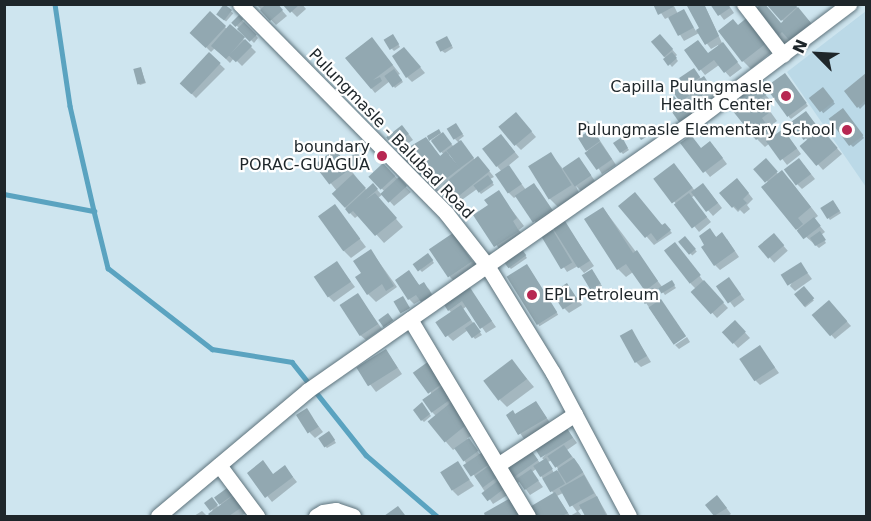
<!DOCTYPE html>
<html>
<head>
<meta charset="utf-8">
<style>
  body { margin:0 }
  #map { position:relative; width:871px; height:521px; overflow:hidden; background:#cee5ef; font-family:"DejaVu Sans",sans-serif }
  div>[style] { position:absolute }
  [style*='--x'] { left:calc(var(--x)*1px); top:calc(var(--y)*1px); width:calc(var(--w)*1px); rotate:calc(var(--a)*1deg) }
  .built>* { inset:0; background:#bbd9e7 }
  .shadow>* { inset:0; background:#0003; transform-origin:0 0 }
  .stream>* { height:4.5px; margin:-2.25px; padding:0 2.25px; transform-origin:2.25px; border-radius:2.25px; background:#5aa3c0 }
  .building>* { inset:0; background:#92a8b1; transform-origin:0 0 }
  .roads { filter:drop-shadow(0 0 2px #5e737c) drop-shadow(0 0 2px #5e737c) }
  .minor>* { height:15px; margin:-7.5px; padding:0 7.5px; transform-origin:7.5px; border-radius:7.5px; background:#fff }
  .dots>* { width:16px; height:16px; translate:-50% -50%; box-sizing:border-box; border:3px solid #fff; border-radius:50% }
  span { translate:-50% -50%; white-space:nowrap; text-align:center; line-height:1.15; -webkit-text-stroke:4.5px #fff; paint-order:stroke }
  .poi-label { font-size:16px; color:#1e262a }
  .right { translate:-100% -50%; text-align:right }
  .left { translate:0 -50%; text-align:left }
  .street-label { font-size:16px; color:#1e262a }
  .frame { position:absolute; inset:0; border:6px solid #1e262a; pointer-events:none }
  .north { position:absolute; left:787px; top:24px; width:60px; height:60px; -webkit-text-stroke:4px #fff; paint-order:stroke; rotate:294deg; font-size:16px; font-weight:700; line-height:24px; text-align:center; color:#1e262a }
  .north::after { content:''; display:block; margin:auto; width:21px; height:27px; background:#1e262a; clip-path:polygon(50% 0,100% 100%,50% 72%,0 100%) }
</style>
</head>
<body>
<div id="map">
  <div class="built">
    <i style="clip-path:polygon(866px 11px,866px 187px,787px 72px)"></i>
  </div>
  <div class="shadow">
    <i style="clip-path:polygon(256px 4px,278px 6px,287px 16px,276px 25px)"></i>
    <i style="clip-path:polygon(284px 4px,302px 4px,306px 9px,297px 17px)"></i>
    <i style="clip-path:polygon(655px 4px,673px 4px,678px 14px,683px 11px,696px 31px,701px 28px,704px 4px,722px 43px,742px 68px,730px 77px,719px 65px,705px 75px,686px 51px,698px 42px,709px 55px,719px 47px,718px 45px,711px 49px,699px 33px,684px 41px,669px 17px,665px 19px)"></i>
    <i style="clip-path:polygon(712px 4px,728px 4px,734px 13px,724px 20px)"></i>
    <i style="clip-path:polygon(768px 4px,794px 4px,818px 31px,783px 45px,776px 38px,784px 22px)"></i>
    <i style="left:225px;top:6px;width:11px;height:11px;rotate:41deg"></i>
    <i style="clip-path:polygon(210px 13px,227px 29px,230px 26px,256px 52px,242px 66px,234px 58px,230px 63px,215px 48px,209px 54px,225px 69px,196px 98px,181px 83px,211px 52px,191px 32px)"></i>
    <i style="clip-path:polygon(239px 17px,258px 38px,254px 43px,234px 23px)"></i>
    <i style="clip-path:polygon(738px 27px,775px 49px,751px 69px,743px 61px)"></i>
    <i style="clip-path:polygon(372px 39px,400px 74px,398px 75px,403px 82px,395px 88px,390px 81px,375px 93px,347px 58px)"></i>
    <i style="clip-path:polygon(395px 39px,400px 47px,394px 51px,392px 49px)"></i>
    <i style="clip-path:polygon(449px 40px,453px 48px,445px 53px,442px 51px)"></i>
    <i style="clip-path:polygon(665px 41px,677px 55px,675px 57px,678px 61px,672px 67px,653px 42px)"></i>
    <i style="clip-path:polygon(411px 56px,425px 73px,412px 82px,407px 77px)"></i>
    <i style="clip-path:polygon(141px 69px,146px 83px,140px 85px,138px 83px)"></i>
    <i style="clip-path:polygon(695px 72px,718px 97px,703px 108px,695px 100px,675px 110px,669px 102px,676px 100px,680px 106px,683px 103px,678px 81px,688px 90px,681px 78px)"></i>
    <i style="clip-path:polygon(866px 75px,866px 103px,860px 109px,846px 92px)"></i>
    <i style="clip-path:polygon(787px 77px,808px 106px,791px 119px,789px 117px)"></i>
    <i style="clip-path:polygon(757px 85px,773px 103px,767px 107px,777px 121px,769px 127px,776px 136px,788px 136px,801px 154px,787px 165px,770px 143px,765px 147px,757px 139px,731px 106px)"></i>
    <i style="left:823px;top:89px;width:19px;height:15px;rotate:51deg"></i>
    <i style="clip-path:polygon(845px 112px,864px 138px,853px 147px,851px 145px)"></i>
    <i style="clip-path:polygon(806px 113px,842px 154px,823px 170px,802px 146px,808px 141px,793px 122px)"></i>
    <i style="clip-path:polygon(521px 119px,536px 137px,521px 150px,516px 145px)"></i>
    <i style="clip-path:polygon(evenodd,457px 127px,464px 136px,459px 140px,475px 160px,483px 163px,494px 177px,490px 179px,494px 185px,481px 194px,477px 189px,459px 202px,449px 190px,442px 196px,399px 154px,426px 139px,441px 157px,444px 155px,431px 140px,441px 133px,454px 147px,459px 143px,455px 139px,457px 127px,451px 153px,461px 166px,459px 168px,448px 156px,451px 153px)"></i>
    <i style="clip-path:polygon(407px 132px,413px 140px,398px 150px,388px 137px)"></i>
    <i style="clip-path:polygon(589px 132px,597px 136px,616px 165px,602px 174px,580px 138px)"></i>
    <i style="clip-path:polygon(506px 141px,519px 157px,508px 166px,526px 190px,534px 185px,539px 190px,556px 215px,539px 227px,517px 196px,514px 198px,509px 193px,497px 176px,502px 172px,497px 166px)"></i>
    <i style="clip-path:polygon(623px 142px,629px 150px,623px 154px,621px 152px)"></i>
    <i style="clip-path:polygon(682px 143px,701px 149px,715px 148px,727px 164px,710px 177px)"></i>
    <i style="clip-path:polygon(357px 154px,363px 162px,353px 168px,347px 161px)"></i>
    <i style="clip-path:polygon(551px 154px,563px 169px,579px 158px,595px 181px,581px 191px,576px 186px,579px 193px,558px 207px,550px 199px)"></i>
    <i style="clip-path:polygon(340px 156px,367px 191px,373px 185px,381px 194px,384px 191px,370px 176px,383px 165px,411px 192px,394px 206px,383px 194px,378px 198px,403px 227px,384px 243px,359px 215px,355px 218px,350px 213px,334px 194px,337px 191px,316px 165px)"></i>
    <i style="clip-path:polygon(766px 161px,779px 175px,790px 180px,818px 216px,814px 219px,825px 232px,821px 235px,826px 243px,819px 248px,797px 229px,769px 183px,756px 170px)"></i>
    <i style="clip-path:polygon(804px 165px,815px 179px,802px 189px,797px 184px)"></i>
    <i style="clip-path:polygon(679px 170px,695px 191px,708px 190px,722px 208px,713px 216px,695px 195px,691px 198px,711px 222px,699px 232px,655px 178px)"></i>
    <i style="clip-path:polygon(742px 185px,753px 199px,747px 205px,750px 209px,744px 214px,740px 210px,738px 212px,721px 194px)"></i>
    <i style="clip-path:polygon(498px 192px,524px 226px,519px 230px,525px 239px,503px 254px,475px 216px,490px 206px)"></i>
    <i style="clip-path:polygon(835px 204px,841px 213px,830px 220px,822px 209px)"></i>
    <i style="clip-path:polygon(335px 206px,366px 247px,351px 258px,343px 250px)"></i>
    <i style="clip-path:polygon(620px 206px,667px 227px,672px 233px,654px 245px)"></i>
    <i style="clip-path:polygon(603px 208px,663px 288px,673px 284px,676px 288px,665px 295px,660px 288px,654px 292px,685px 335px,673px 343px,642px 297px,649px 292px,633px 272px,626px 277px,618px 269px)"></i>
    <i style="clip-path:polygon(565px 223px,594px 266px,584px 273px,578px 266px,567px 272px,543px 236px)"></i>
    <i style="clip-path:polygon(710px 230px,717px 238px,727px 239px,739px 257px,720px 270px,715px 265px)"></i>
    <i style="clip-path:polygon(453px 235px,479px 269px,458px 285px,450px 277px)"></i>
    <i style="left:774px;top:235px;width:21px;height:18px;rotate:49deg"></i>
    <i style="left:685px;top:238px;width:18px;height:6px;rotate:49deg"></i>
    <i style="clip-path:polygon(680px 249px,704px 282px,728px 308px,717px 318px,693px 292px,696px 289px,691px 284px)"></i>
    <i style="clip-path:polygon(371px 251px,397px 287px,376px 302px,368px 294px,364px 274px)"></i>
    <i style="clip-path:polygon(523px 252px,527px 258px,511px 269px,509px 267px)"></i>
    <i style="clip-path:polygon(430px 257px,434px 263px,422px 272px,420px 270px)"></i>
    <i style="clip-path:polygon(337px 263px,355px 287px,334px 302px,329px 297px)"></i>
    <i style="clip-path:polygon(801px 264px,812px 279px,795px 291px,790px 286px)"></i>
    <i style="left:529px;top:268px;width:55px;height:22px;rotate:58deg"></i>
    <i style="clip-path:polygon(409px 272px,420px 286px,423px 284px,429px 289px,436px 301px,421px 300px,414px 304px,409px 299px)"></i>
    <i style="clip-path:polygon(594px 273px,602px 286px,594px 292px,584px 277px)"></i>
    <i style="left:729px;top:279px;width:26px;height:13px;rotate:53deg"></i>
    <i style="clip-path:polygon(567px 285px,582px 305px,569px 313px,564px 308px)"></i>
    <i style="clip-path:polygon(469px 288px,496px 327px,486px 333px,467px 306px,463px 309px,482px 335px,475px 339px,468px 330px,453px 341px,448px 336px,452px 313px,449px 310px)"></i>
    <i style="left:804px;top:288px;width:16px;height:11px;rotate:52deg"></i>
    <i style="clip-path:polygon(358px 295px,382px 329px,366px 340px,360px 335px)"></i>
    <i style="clip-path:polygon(834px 307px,851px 326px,835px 339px,813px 315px)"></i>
    <i style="clip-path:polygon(740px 327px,750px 338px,738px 348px,724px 332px)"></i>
    <i style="clip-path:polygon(632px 331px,651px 362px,641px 367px,636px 362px)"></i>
    <i style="clip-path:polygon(687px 337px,690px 342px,679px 349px,675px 345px)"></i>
    <i style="clip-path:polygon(760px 347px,779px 373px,760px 385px,755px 380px)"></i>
    <i style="clip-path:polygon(390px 356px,402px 374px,376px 392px,359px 370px)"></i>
    <i style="clip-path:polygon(512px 361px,534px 387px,507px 407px,500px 400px)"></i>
    <i style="clip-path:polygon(429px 363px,478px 430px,467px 439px,480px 455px,487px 451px,509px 494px,493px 504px,456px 448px,453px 450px,429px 422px,436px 416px,432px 412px)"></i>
    <i style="clip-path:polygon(536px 403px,551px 424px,524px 439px,508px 415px,513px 412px,516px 415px)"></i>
    <i style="clip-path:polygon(424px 406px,431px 416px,424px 422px,422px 420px)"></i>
    <i style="clip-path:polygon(306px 410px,323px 432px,315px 438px,310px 433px)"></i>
    <i style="clip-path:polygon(evenodd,569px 432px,577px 443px,567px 450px,579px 465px,608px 516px,586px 516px,582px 508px,578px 511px,582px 516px,535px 516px,554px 494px,536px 469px,532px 472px,543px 487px,530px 495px,520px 481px,518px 483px,513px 478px,529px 448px,540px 463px,544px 460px,542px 458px,569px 432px,552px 460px,559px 470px,554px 473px,548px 462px,552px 460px,569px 432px,563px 493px,577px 512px,570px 516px,557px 496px,563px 493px)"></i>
    <i style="clip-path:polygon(331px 435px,336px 443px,327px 448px,325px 446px)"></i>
    <i style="clip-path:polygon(457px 463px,474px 486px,458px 496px,453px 491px)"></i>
    <i style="clip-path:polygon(285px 467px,297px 482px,272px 502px,249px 473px,273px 476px)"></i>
    <i style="clip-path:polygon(229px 492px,246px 513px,241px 516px,212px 516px,213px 501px,219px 508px,222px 506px,216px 498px)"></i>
    <i style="clip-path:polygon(722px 502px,731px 514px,728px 516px,716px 516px,707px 505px)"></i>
    <i style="clip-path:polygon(202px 511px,207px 516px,194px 516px)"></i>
  </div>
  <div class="stream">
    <i style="--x:55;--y:4;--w:103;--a:81.6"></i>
    <i style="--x:70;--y:106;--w:108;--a:77.1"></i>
    <i style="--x:4;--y:194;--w:92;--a:10.7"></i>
    <i style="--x:94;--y:211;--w:59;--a:76.2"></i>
    <i style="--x:108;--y:268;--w:132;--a:37.9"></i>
    <i style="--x:212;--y:349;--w:81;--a:9.2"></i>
    <i style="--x:292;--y:362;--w:119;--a:51.5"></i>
    <i style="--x:366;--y:455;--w:94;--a:40.7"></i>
  </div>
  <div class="building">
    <i style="left:224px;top:4px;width:10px;height:13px;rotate:37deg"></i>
    <i style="clip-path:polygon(266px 4px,278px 4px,283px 10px,270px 21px,260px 10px)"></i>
    <i style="clip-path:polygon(282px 4px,300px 4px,290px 13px)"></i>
    <i style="clip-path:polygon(653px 4px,672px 4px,673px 7px,658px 15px)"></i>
    <i style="clip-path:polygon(686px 4px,704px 4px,719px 36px,705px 45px,696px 30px,699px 28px)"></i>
    <i style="clip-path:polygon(710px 4px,728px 4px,730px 8px,718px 16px)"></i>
    <i style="clip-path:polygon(761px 4px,765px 4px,781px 23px,798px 7px,811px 23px,790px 41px,782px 32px,775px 39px,752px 12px)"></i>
    <i style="clip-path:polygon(766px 4px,795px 4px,797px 7px,781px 21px)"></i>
    <i style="left:684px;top:9px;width:21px;height:18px;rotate:62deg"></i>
    <i style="left:210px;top:11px;width:22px;height:30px;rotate:43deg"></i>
    <i style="left:239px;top:15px;width:6px;height:11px;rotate:45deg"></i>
    <i style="clip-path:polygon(749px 16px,769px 41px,742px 62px,718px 31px,733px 19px,738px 25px)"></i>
    <i style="left:244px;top:22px;width:18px;height:10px;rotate:45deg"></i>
    <i style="left:230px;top:24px;width:20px;height:29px;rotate:41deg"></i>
    <i style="left:393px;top:34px;width:12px;height:11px;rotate:59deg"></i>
    <i style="left:660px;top:34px;width:20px;height:12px;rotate:49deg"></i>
    <i style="left:447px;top:36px;width:11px;height:13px;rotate:63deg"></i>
    <i style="clip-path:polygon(372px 37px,393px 65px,373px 80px,380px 77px,382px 81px,371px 89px,345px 58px)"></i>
    <i style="left:245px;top:39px;width:10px;height:23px;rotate:45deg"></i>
    <i style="clip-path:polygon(698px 40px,708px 53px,723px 42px,738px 62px,724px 73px,714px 60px,699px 71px,684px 50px)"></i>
    <i style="clip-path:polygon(404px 47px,421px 67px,406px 78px,392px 56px)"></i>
    <i style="left:209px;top:52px;width:16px;height:43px;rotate:43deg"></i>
    <i style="clip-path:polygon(672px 52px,677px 58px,668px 66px,663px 59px)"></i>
    <i style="left:141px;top:67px;width:16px;height:8px;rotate:75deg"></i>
    <i style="left:694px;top:68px;width:11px;height:18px;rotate:56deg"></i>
    <i style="left:394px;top:69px;width:14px;height:12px;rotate:54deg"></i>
    <i style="left:785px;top:73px;width:37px;height:24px;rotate:54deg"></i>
    <i style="clip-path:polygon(866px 73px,866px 100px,857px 108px,844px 91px)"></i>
    <i style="clip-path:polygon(704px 76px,714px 91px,697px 104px,690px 95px,680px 102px,669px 86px,678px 79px,685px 89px)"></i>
    <i style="clip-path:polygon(757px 83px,766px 95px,760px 99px,770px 112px,762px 118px,770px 129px,756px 140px,728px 105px)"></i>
    <i style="left:823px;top:87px;width:18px;height:18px;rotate:52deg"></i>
    <i style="clip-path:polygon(674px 96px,679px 103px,671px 108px,667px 102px)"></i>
    <i style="left:685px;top:101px;width:16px;height:17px;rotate:55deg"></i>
    <i style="left:843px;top:108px;width:34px;height:18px;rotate:53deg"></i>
    <i style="left:806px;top:111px;width:22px;height:19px;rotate:54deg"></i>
    <i style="left:516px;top:112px;width:25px;height:23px;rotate:50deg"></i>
    <i style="clip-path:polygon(588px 121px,600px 141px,586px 151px,578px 138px,587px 132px,582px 124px)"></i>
    <i style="left:456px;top:123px;width:13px;height:11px;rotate:58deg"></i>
    <i style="left:402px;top:125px;width:11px;height:20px;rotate:52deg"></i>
    <i style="clip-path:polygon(643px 128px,648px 136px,641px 140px,636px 133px)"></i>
    <i style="left:821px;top:128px;width:26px;height:28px;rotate:50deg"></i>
    <i style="clip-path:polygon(439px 129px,441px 133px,429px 141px,427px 136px)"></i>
    <i style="left:783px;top:129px;width:24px;height:21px;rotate:54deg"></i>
    <i style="left:443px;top:132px;width:15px;height:15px;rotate:53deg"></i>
    <i style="left:501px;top:134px;width:23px;height:24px;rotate:52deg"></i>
    <i style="clip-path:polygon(691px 135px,701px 148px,710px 141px,723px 158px,703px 173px,680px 143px)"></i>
    <i style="clip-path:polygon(426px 137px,440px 156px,446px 151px,460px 168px,433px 189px,397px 154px)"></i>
    <i style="clip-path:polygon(622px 137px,628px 148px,620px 153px,613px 143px)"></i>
    <i style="left:461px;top:140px;width:22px;height:18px;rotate:54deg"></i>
    <i style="left:600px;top:142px;width:21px;height:19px;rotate:55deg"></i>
    <i style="left:335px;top:149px;width:25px;height:26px;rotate:53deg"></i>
    <i style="left:357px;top:152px;width:9px;height:15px;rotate:54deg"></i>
    <i style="left:551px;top:152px;width:39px;height:27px;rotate:58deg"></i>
    <i style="left:478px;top:156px;width:19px;height:45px;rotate:51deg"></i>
    <i style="left:579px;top:157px;width:22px;height:20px;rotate:56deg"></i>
    <i style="left:766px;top:158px;width:18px;height:17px;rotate:49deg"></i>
    <i style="left:799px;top:158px;width:20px;height:19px;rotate:53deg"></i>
    <i style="left:383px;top:163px;width:18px;height:20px;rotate:47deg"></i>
    <i style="left:674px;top:163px;width:31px;height:26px;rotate:53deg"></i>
    <i style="left:509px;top:165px;width:23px;height:17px;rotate:56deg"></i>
    <i style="clip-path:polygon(782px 170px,811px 207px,798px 218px,803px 224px,796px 230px,761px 187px)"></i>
    <i style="left:353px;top:174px;width:19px;height:29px;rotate:47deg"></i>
    <i style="left:488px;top:175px;width:9px;height:18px;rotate:54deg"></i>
    <i style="left:399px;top:177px;width:12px;height:25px;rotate:48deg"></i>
    <i style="clip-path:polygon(737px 178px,749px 193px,743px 199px,747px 203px,738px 210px,734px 206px,732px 208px,719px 193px)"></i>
    <i style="clip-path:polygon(373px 183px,378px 189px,365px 200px,375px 193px,397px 218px,375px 236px,353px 211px,349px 214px,345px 209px)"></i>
    <i style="left:534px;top:183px;width:32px;height:23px;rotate:56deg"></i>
    <i style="left:703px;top:183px;width:25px;height:15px;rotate:53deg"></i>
    <i style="clip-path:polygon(499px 190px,517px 218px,513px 221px,519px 231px,494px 247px,473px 215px,488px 205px,484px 200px)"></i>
    <i style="clip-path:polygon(635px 192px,662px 225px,665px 223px,671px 230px,657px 241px,651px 233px,645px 238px,618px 206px)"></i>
    <i style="left:689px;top:193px;width:30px;height:19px;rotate:53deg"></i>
    <i style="left:833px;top:200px;width:13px;height:15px;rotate:58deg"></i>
    <i style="left:335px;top:204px;width:43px;height:21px;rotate:54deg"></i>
    <i style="clip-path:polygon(603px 207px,633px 253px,637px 250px,658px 281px,645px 291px,626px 264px,617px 270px,584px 219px)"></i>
    <i style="left:814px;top:217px;width:11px;height:22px;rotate:52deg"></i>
    <i style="left:565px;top:221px;width:47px;height:14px;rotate:58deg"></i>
    <i style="clip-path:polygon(710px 228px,716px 237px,722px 232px,735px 251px,714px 266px,701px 247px,704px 245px,699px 236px)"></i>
    <i style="left:552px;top:229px;width:39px;height:13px;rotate:59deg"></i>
    <i style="clip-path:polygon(820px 231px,826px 240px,815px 246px,810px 238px)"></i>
    <i style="left:453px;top:233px;width:34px;height:29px;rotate:56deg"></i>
    <i style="left:774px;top:233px;width:16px;height:21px;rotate:50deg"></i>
    <i style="left:685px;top:236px;width:17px;height:9px;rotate:50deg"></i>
    <i style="left:675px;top:242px;width:42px;height:14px;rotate:52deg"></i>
    <i style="left:521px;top:248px;width:9px;height:22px;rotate:54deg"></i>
    <i style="clip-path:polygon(371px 249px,394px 286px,386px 291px,382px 284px,367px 295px,355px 277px,361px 273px,353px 261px)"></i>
    <i style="left:428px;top:253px;width:9px;height:19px;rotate:54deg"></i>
    <i style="left:337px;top:261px;width:25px;height:28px;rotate:56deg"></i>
    <i style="left:801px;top:262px;width:13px;height:24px;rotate:58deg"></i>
    <i style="left:527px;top:264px;width:57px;height:24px;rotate:58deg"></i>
    <i style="left:592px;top:269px;width:17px;height:12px;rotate:59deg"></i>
    <i style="clip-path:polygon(409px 270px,419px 285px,424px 282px,432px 295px,421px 302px,416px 295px,408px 300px,395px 280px)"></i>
    <i style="left:729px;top:277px;width:21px;height:16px;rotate:55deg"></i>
    <i style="left:672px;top:280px;width:6px;height:16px;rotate:59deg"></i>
    <i style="left:704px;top:280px;width:30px;height:18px;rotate:48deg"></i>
    <i style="left:567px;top:283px;width:20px;height:18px;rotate:57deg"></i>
    <i style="clip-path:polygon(469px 286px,492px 321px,480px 329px,462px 301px,448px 311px,443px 303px)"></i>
    <i style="left:804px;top:286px;width:16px;height:13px;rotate:50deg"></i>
    <i style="left:653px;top:288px;width:10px;height:15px;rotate:61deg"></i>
    <i style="left:358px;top:293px;width:37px;height:22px;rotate:57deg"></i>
    <i style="left:403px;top:296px;width:14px;height:11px;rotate:60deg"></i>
    <i style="left:661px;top:299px;width:45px;height:15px;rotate:56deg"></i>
    <i style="left:829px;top:300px;width:28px;height:23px;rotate:49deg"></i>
    <i style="left:461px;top:305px;width:18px;height:31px;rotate:56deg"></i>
    <i style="left:388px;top:313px;width:9px;height:12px;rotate:54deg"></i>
    <i style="left:735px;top:320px;width:16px;height:18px;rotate:47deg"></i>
    <i style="left:474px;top:322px;width:12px;height:11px;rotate:55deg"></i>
    <i style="left:632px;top:329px;width:31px;height:14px;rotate:61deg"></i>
    <i style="left:760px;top:345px;width:27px;height:25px;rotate:56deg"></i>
    <i style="left:386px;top:349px;width:22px;height:35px;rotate:58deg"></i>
    <i style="left:512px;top:359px;width:25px;height:36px;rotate:53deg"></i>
    <i style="left:429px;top:361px;width:26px;height:20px;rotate:54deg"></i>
    <i style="left:446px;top:383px;width:16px;height:29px;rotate:55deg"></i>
    <i style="left:454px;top:400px;width:27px;height:34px;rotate:51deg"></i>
    <i style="clip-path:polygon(536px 401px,547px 418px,518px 435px,506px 415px,513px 410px,515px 414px)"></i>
    <i style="clip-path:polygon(422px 402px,430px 414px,421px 421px,413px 410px)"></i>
    <i style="left:307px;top:408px;width:22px;height:13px;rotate:58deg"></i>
    <i style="left:565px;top:425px;width:15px;height:38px;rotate:58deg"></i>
    <i style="left:329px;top:431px;width:11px;height:13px;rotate:56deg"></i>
    <i style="left:469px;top:438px;width:16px;height:18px;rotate:55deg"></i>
    <i style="left:564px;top:445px;width:14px;height:20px;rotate:56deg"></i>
    <i style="left:529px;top:447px;width:16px;height:32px;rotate:55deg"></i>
    <i style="left:487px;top:449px;width:14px;height:29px;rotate:56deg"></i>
    <i style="left:546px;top:458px;width:13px;height:15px;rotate:58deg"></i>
    <i style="left:574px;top:458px;width:17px;height:20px;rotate:57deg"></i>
    <i style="clip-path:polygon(263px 460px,273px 474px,285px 465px,293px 477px,265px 498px,247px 473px)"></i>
    <i style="left:458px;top:461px;width:22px;height:21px;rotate:58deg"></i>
    <i style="left:490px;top:465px;width:14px;height:19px;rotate:54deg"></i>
    <i style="left:531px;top:469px;width:14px;height:17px;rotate:56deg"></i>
    <i style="left:557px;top:470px;width:16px;height:17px;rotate:60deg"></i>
    <i style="left:584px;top:475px;width:21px;height:28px;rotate:61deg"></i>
    <i style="left:499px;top:480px;width:10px;height:22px;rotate:53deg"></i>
    <i style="left:227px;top:488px;width:9px;height:16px;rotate:54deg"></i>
    <i style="clip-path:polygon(555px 492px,568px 513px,562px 516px,533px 516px,528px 508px)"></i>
    <i style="clip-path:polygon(234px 495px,242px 507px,229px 516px,210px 516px,208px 514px)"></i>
    <i style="clip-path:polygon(717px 495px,727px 508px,714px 516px,705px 505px)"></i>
    <i style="clip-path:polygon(514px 496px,525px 516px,485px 516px,484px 513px)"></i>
    <i style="clip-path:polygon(597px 496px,606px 515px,585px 516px,579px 505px)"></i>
    <i style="left:212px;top:497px;width:10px;height:10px;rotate:53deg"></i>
    <i style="clip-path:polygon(398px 506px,405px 515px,403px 516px,384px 516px)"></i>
  </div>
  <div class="roads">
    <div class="minor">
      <i style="--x:240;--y:4;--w:293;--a:45.4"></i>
      <i style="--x:446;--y:213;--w:65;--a:51.9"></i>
      <i style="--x:486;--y:264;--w:128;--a:58.4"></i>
      <i style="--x:553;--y:373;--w:162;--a:62"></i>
      <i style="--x:744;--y:4;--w:64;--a:52.6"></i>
      <i style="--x:410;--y:319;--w:230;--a:59.1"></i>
      <i style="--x:499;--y:464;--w:91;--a:-33.3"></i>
      <i style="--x:219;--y:465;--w:64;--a:53.3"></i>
      <i style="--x:158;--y:516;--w:196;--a:-40"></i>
      <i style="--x:308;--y:390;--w:474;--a:-34.9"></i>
      <i style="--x:697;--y:119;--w:191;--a:-37.1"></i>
      <i style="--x:316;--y:516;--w:8;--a:-30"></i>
      <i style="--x:323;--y:512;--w:13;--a:-9"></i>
      <i style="--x:336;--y:510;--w:18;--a:19"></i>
    </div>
  </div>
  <div class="dots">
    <i style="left:786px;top:96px;background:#b72752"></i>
    <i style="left:847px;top:130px;background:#b72752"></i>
    <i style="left:382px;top:156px;background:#b72752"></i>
    <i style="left:532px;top:295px;background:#b72752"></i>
  </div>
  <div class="poi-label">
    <span class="right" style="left:772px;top:96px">Capilla Pulungmasle<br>Health Center</span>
    <span class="right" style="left:835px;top:130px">Pulungmasle Elementary School</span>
    <span class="right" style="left:370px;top:156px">boundary<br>PORAC-GUAGUA</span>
    <span class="left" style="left:544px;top:295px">EPL Petroleum</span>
  </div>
  <div class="street-label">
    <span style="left:391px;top:134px;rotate:46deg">Pulungmasle - Balubad Road</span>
  </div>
  <div class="frame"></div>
  <div class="north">N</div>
</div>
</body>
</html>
